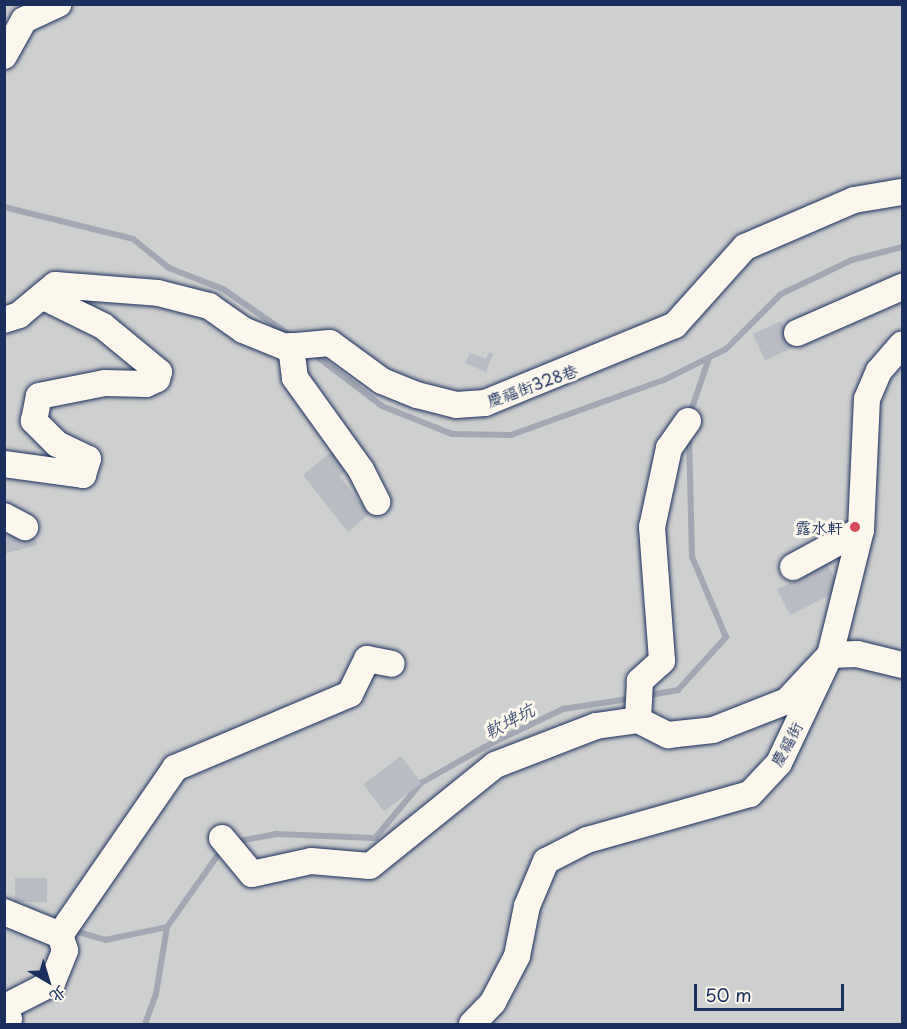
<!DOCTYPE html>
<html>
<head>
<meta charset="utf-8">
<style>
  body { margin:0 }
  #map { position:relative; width:907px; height:1029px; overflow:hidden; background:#eeebe4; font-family:"Playpen Sans","LXGW WenKai TC",sans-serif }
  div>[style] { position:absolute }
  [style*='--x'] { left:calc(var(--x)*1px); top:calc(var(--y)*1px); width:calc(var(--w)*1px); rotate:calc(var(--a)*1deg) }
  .green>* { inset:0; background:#cecfcf; transform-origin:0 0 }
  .stream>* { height:6px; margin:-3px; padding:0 3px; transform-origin:3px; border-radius:3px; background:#a3a8b4 }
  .building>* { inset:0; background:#b9bcc3; transform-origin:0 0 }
  .roads { filter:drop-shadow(0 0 2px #1b2f5e) drop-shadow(0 0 2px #1b2f5e) }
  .minor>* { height:26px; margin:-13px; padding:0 13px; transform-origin:13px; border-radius:13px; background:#fbf7ec }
  .dots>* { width:16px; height:16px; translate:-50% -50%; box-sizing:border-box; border:3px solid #fbf7ec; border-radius:50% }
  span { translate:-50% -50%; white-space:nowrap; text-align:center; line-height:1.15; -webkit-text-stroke:6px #fbf7ec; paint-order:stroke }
  .street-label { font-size:16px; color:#1b2f5e }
  .poi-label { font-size:16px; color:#1b2f5e }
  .right { translate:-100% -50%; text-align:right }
  .water-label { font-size:18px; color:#445378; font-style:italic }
  .frame { position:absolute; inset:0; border:6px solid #1b2f5e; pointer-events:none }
  .north { position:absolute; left:18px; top:951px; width:60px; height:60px; -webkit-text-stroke:4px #fbf7ec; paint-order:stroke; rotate:142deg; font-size:16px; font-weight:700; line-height:24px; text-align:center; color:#1b2f5e }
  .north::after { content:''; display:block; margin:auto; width:21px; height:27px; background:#1b2f5e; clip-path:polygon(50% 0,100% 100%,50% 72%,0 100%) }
  .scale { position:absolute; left:694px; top:984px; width:150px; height:27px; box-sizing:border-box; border:3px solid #1b2f5e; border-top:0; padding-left:8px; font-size:18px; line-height:21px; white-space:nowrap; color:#1b2f5e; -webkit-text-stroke:4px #fbf7ec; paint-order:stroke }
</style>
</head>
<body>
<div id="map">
  <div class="green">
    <i style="left:5px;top:5px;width:897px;height:1019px"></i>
  </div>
  <div class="stream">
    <i style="--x:4;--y:207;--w:133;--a:13.9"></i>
    <i style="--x:133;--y:239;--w:46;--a:38.9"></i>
    <i style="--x:169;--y:268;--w:58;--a:21.3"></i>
    <i style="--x:223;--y:289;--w:86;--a:34.6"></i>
    <i style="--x:311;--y:352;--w:89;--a:37.3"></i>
    <i style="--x:382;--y:406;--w:75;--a:21.8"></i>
    <i style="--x:452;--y:434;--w:59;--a:1"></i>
    <i style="--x:511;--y:435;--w:163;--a:-19.8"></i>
    <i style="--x:664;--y:380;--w:69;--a:-26.6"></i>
    <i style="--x:726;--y:349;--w:78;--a:-45"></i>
    <i style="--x:781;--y:294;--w:79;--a:-25.6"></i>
    <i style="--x:852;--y:260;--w:52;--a:-14.6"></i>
    <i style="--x:689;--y:417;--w:62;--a:-71.3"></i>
    <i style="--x:644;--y:696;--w:35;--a:-10"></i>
    <i style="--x:678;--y:690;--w:72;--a:-47.8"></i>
    <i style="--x:726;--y:637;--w:87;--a:-113"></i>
    <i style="--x:692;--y:557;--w:121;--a:-91.4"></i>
    <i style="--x:234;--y:842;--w:43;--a:-10.8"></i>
    <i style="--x:276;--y:834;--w:99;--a:2.3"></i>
    <i style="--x:375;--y:838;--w:72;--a:-50.1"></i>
    <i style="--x:421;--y:783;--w:79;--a:-29.5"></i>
    <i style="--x:490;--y:744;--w:81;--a:-25.6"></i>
    <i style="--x:563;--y:709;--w:72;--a:-8.8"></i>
    <i style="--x:71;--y:930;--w:35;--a:16"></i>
    <i style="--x:105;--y:940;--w:63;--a:-11.8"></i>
    <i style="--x:145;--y:1024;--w:32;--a:-70"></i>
    <i style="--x:156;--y:994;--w:68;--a:-80.7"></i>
    <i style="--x:167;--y:927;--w:97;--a:-54.7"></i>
  </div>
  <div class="building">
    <i style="left:781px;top:321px;width:29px;height:31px;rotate:65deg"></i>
    <i style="clip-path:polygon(489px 352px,493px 354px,486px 372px,465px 363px,470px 353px,486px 359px)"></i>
    <i style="clip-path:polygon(336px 448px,351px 467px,339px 476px,369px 514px,348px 532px,303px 475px)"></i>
    <i style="clip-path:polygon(33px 530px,37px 545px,4px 554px,4px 536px)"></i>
    <i style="left:827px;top:564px;width:29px;height:56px;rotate:63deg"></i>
    <i style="left:401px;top:756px;width:34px;height:47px;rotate:53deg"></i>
    <i style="left:15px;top:878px;width:32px;height:24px"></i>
  </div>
  <div class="roads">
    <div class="minor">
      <i style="--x:4;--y:56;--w:41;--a:-60.9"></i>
      <i style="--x:24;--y:20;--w:38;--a:-25"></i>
      <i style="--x:4;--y:320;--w:16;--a:-18"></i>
      <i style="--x:19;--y:315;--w:47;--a:-39.8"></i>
      <i style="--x:55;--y:285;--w:103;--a:4.4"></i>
      <i style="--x:158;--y:293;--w:53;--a:14.3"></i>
      <i style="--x:209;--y:306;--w:42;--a:35.2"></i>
      <i style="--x:243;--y:330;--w:45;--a:22"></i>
      <i style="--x:285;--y:347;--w:45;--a:-5.1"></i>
      <i style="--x:330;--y:343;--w:64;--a:36.2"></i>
      <i style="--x:382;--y:381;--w:38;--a:22"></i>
      <i style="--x:417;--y:395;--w:40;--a:14.4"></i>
      <i style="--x:456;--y:405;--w:29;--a:-4"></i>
      <i style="--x:485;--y:403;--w:205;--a:-22.3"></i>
      <i style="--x:675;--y:325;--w:105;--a:-48.1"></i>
      <i style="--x:745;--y:247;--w:119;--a:-23.3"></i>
      <i style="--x:854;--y:200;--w:49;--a:-9.5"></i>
      <i style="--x:797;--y:333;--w:115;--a:-23.7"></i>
      <i style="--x:291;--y:346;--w:32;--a:83"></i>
      <i style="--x:295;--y:378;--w:113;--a:54.3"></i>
      <i style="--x:361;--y:470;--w:36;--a:63"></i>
      <i style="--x:688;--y:421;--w:33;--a:125"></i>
      <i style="--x:669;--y:448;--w:81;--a:102.1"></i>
      <i style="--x:652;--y:527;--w:134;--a:85.7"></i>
      <i style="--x:662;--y:661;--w:30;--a:138"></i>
      <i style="--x:640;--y:681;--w:39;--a:93"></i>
      <i style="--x:638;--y:720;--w:34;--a:27"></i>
      <i style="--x:668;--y:735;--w:45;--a:-6.3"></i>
      <i style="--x:713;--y:730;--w:79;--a:-21.4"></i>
      <i style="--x:787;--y:701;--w:63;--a:-46.9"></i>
      <i style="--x:830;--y:655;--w:27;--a:-2"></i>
      <i style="--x:857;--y:654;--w:46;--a:13.7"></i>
      <i style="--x:4;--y:464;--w:80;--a:7.9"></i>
      <i style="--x:83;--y:475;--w:17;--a:-73"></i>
      <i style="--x:88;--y:459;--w:34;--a:-154"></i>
      <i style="--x:57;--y:444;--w:33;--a:-135"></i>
      <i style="--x:34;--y:421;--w:25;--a:-79"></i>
      <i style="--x:39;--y:396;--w:67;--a:-11.1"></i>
      <i style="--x:105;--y:383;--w:41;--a:1.4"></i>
      <i style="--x:146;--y:384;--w:12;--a:-24"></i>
      <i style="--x:157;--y:379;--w:7;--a:-74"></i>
      <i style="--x:159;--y:372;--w:72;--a:-140.6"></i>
      <i style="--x:103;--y:326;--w:68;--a:-153.8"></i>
      <i style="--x:4;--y:516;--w:24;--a:28"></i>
      <i style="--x:793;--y:567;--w:77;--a:-28.6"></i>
      <i style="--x:222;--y:838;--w:47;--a:50.2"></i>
      <i style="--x:252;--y:874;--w:60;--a:-12.4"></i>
      <i style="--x:311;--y:861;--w:59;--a:4.8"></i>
      <i style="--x:370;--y:866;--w:161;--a:-38.9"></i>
      <i style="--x:495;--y:765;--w:108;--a:-21.1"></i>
      <i style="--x:596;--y:726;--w:42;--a:-8.1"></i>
      <i style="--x:4;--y:912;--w:61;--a:22.3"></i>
      <i style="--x:60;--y:935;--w:203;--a:-55.4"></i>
      <i style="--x:175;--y:768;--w:190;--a:-22.9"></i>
      <i style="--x:350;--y:694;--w:39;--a:-64"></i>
      <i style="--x:367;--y:659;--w:25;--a:11"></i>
      <i style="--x:9;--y:1019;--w:13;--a:-108"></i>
      <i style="--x:5;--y:1007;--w:53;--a:-27.1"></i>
      <i style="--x:52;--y:983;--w:35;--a:-68"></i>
      <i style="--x:65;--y:950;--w:16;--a:-108"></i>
      <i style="--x:472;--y:1024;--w:30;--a:-46"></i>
      <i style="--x:493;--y:1002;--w:52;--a:-62.4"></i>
      <i style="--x:517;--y:956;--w:51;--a:-78.7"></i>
      <i style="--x:527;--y:906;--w:49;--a:-67.1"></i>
      <i style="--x:546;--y:861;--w:46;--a:-27.1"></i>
      <i style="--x:587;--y:840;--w:169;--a:-15.8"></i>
      <i style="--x:750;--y:794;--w:42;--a:-46.9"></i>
      <i style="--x:779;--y:763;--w:119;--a:-64.7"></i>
      <i style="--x:830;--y:655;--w:129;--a:-76.1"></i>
      <i style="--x:861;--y:530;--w:131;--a:-87.4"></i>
      <i style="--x:867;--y:399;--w:30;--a:-67"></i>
      <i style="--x:879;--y:371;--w:35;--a:-49"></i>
    </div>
  </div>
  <div class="dots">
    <i style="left:855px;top:527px;background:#d1495b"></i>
  </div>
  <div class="street-label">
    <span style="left:532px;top:385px;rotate:-20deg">慶福街328巷</span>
    <span style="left:786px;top:744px;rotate:-62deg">慶福街</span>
  </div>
  <div class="poi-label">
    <span class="right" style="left:843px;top:527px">露水軒</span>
  </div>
  <div class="water-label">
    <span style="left:509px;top:721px;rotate:-28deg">軟埤坑</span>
  </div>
  <div class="frame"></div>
  <div class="north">北</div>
  <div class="scale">50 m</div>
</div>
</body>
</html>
